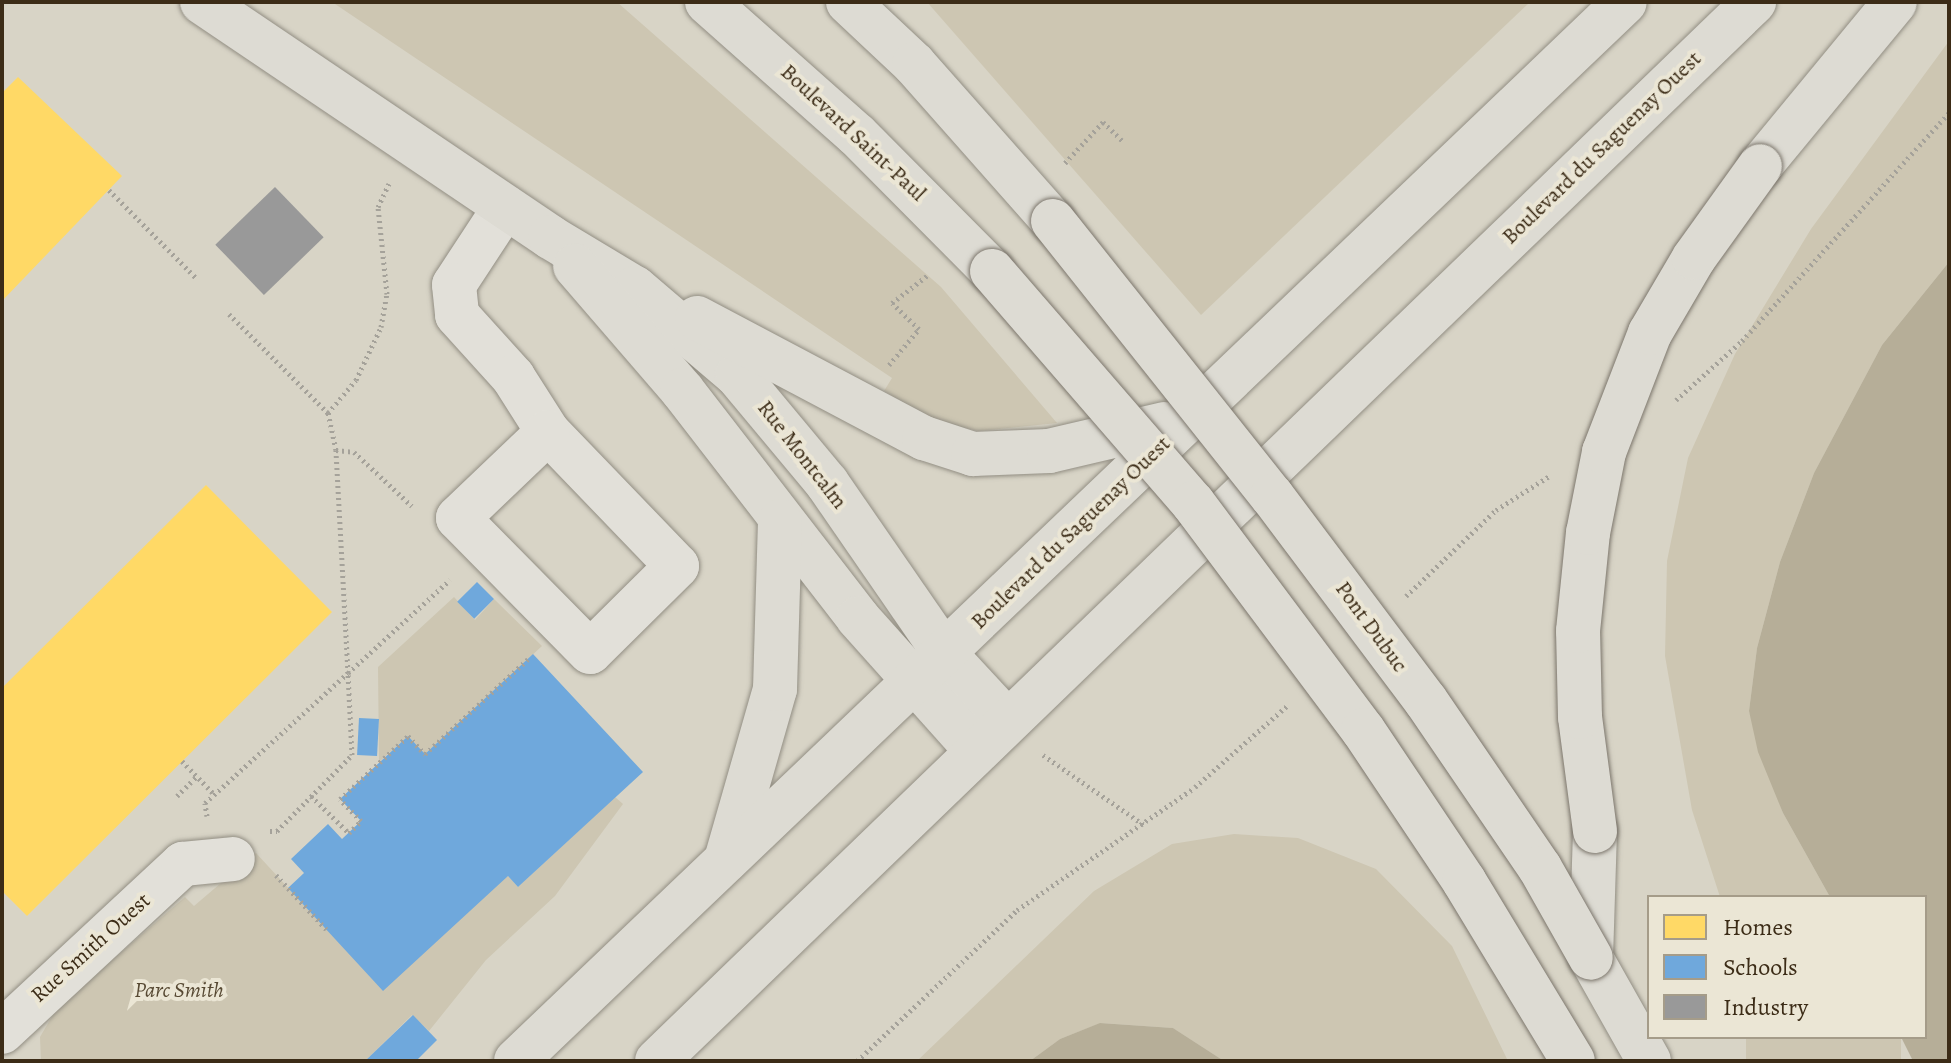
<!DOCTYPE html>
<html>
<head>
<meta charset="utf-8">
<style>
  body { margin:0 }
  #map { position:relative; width:1951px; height:1063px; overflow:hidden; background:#d8d4c6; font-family:Alegreya,serif }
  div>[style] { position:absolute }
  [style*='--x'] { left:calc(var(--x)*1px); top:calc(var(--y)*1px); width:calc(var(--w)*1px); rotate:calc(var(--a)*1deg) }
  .green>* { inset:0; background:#cdc6b2; transform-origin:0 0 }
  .water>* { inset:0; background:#b6ae98 }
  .homes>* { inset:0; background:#ffd966 }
  .schools>* { inset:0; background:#6fa8dc; transform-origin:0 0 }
  .industry>* { inset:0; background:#999; transform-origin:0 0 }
  .path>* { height:5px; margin-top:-2.5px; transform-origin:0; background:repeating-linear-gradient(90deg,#a5a29a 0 2px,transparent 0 6px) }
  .roads { filter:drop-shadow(0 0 2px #928e83) drop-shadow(0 0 2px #928e83) }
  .minor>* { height:44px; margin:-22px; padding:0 22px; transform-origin:22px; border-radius:22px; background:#e2e0d9 }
  .major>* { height:44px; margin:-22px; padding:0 22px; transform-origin:22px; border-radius:22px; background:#dddbd3 }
  .bridges { filter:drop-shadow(0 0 2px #7c766c) drop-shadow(0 0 2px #7c766c) }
  .major-bridge>* { height:44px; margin:-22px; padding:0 22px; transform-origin:22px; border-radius:22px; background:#dddbd3 }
  span { translate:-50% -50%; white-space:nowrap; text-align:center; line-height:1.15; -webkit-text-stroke:8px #ebe6d5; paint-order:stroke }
  .street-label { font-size:22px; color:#3c2c17 }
  .park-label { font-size:22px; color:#574933; font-style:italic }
  .frame { position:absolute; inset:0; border:4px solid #3c2c17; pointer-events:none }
  .legend { position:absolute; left:1647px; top:895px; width:280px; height:144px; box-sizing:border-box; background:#ebe6d5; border:2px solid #a59c89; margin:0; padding:10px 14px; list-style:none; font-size:24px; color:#3c2c17 }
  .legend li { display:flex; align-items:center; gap:16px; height:40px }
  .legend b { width:40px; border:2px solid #a59c89 }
</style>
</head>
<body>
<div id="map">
  <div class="green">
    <i style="clip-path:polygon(332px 2px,617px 2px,941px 287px,1057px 423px,979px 431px,945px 424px,914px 409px,884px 391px,892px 378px)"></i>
    <i style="clip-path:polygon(927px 2px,1530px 2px,1201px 315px)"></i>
    <i style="clip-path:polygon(1949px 41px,1949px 262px,1882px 345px,1814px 473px,1780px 562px,1757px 648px,1749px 711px,1783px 813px,1830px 897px,1720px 897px,1692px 810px,1665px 656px,1667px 561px,1688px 458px,1735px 354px,1811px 229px)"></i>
    <i style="clip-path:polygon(454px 597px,475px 620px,494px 599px,542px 646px,425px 754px,408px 736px,379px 762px,378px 667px)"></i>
    <i style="clip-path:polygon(615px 797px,623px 804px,555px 896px,486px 960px,429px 1031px,412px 1015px,365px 1061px,41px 1061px,40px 1037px,57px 1008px,185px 897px,194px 906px,256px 853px,326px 929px,508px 876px,518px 887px)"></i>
    <i style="clip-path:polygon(1234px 834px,1298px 838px,1376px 869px,1452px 946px,1508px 1061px,1224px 1061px,1173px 1028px,1101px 1023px,1060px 1039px,1030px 1061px,917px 1061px,1094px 891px,1172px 844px)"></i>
    <i style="left:1746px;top:1037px;width:155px;height:24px"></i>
  </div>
  <div class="water">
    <i style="clip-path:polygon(1949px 262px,1949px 1061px,1913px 1061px,1901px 1037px,1925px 1037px,1925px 897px,1830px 897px,1783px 813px,1758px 752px,1749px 711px,1757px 648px,1780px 562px,1814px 473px,1882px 345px)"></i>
    <i style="clip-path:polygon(1100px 1023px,1173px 1028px,1224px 1061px,1030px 1061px,1060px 1039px)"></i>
  </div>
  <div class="homes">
    <i style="clip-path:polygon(18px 77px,122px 176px,2px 301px,2px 93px)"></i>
    <i style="clip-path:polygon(206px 485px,332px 612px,27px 916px,2px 891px,2px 688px)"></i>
  </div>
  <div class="schools">
    <i style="left:477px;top:582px;width:24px;height:28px;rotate:45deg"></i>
    <i style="clip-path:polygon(533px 654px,643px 772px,518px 887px,508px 876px,383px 991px,288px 888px,304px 873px,291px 859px,328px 824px,342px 839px,361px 821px,340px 799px,408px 736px,425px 754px)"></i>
    <i style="left:359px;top:718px;width:20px;height:37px;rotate:3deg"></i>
    <i style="clip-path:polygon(413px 1015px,437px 1040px,416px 1061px,365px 1061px)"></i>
  </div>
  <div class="industry">
    <i style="left:275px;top:187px;width:70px;height:83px;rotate:46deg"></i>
  </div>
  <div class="path">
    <i style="--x:1065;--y:163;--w:56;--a:-47.2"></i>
    <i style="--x:1103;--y:122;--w:28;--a:44"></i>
    <i style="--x:109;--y:190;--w:125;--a:45.3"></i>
    <i style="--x:229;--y:314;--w:140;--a:45"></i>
    <i style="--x:889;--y:365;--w:47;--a:-50.2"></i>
    <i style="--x:919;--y:329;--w:37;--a:-136"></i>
    <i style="--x:892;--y:303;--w:46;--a:-37.9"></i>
    <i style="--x:1676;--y:400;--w:89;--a:-41.8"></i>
    <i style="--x:1742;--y:341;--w:308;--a:-47.8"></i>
    <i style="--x:336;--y:450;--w:18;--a:6"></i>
    <i style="--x:354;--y:452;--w:79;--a:43"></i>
    <i style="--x:1406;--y:596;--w:124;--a:-43.7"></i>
    <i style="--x:1496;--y:510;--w:65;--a:-32.5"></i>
    <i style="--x:1043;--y:755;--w:123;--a:34.7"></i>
    <i style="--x:182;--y:761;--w:47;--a:45.9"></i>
    <i style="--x:177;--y:796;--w:28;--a:-45"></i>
    <i style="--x:311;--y:796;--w:53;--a:44.2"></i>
    <i style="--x:349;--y:833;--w:17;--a:-45"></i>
    <i style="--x:361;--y:821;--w:30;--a:-134"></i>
    <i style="--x:340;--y:799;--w:93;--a:-42.8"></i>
    <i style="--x:408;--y:736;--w:25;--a:47"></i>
    <i style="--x:425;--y:754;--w:140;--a:-42.7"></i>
    <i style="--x:207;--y:816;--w:13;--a:-99"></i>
    <i style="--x:205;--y:803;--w:193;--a:-42.3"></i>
    <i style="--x:348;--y:673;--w:223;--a:-93.1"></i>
    <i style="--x:336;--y:450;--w:38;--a:-102"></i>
    <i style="--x:328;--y:413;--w:43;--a:-49.7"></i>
    <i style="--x:356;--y:380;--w:59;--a:-64.7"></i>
    <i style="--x:381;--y:327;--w:34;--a:-80"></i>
    <i style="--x:387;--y:294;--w:87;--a:-95.9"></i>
    <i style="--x:378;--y:207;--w:26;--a:-65"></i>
    <i style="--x:270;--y:831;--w:7;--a:0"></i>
    <i style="--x:277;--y:831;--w:107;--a:-45.4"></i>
    <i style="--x:352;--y:755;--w:82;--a:-92.8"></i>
    <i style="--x:348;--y:673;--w:138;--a:-42.4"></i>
    <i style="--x:276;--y:875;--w:74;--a:47.2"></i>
    <i style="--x:857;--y:1061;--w:220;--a:-43.3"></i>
    <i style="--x:1017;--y:910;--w:216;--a:-34.6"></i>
    <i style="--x:1195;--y:787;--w:123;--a:-41.4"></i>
  </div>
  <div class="roads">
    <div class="minor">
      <i style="--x:505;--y:207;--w:93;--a:123.2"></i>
      <i style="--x:454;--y:285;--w:30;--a:84"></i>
      <i style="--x:457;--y:315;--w:84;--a:47.9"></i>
      <i style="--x:513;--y:377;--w:65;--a:57.5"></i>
      <i style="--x:548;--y:432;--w:186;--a:46.1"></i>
      <i style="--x:677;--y:566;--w:122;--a:135.3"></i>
      <i style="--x:590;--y:652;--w:188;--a:-134.6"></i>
      <i style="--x:458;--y:518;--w:124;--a:-43.7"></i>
      <i style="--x:2;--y:1032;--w:247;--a:-42.9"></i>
      <i style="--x:183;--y:864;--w:50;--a:-5.7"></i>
    </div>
    <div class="major">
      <i style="--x:202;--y:2;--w:420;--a:34"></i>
      <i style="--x:550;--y:237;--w:99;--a:31"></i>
      <i style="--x:635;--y:288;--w:134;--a:40.5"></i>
      <i style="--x:737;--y:375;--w:141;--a:50.2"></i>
      <i style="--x:827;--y:483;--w:208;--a:55.4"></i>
      <i style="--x:945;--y:654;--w:91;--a:47.2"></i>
      <i style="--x:707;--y:2;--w:200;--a:41.6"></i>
      <i style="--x:857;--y:135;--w:192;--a:45.2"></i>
      <i style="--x:848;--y:2;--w:91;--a:43.2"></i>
      <i style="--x:914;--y:64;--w:210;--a:48.5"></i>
      <i style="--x:1760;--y:166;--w:212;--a:-50.5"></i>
      <i style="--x:575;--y:266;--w:164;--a:49.2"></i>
      <i style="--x:682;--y:390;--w:288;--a:52.3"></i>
      <i style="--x:858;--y:618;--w:178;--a:48.2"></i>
      <i style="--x:697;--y:318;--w:257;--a:27.9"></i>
      <i style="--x:924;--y:438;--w:52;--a:18.1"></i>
      <i style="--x:973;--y:454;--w:76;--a:-2.3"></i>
      <i style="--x:1049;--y:451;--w:118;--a:-13.2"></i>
      <i style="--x:1595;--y:831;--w:127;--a:91.8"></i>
      <i style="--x:1591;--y:958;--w:118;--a:60.6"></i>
      <i style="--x:726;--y:860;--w:178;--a:-74"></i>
      <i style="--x:775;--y:689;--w:168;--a:-88.3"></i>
      <i style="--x:516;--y:1061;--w:1533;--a:-43.68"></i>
      <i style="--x:657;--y:1061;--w:1525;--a:-43.99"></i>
    </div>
  </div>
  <div class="bridges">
    <div class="major-bridge">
      <i style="--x:1053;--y:221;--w:352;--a:51.5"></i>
      <i style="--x:1272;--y:496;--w:256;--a:53.1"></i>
      <i style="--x:1426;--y:701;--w:202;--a:55.7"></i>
      <i style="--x:1540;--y:868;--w:103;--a:60.5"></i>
      <i style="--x:992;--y:271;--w:307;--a:49.1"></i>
      <i style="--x:1193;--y:503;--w:284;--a:53.2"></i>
      <i style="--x:1363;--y:730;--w:182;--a:56.2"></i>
      <i style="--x:1464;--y:881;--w:210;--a:58.8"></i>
      <i style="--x:1595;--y:831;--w:115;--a:-97.5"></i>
      <i style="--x:1580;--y:717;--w:86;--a:-91.3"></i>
      <i style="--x:1578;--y:631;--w:99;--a:-84.2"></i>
      <i style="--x:1588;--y:533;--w:83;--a:-78.8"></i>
      <i style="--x:1604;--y:452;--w:128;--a:-68.9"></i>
      <i style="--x:1650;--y:333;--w:87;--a:-59.6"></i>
      <i style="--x:1694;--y:258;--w:113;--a:-54.3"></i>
    </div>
  </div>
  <div class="street-label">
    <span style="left:853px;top:133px;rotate:43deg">Boulevard Saint-Paul</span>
    <span style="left:1602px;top:148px;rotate:-44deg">Boulevard du Saguenay Ouest</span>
    <span style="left:802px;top:455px;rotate:52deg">Rue Montcalm</span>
    <span style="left:1071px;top:533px;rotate:-44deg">Boulevard du Saguenay Ouest</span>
    <span style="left:1371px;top:627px;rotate:54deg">Pont Dubuc</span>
    <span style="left:91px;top:948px;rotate:-42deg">Rue Smith Ouest</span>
  </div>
  <div class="park-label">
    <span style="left:179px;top:991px">Parc Smith</span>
  </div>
  <div class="frame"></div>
  <ul class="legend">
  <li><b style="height:22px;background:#ffd966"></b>Homes</li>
  <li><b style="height:22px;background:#6fa8dc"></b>Schools</li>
  <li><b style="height:22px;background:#999"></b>Industry</li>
  </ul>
</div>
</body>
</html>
